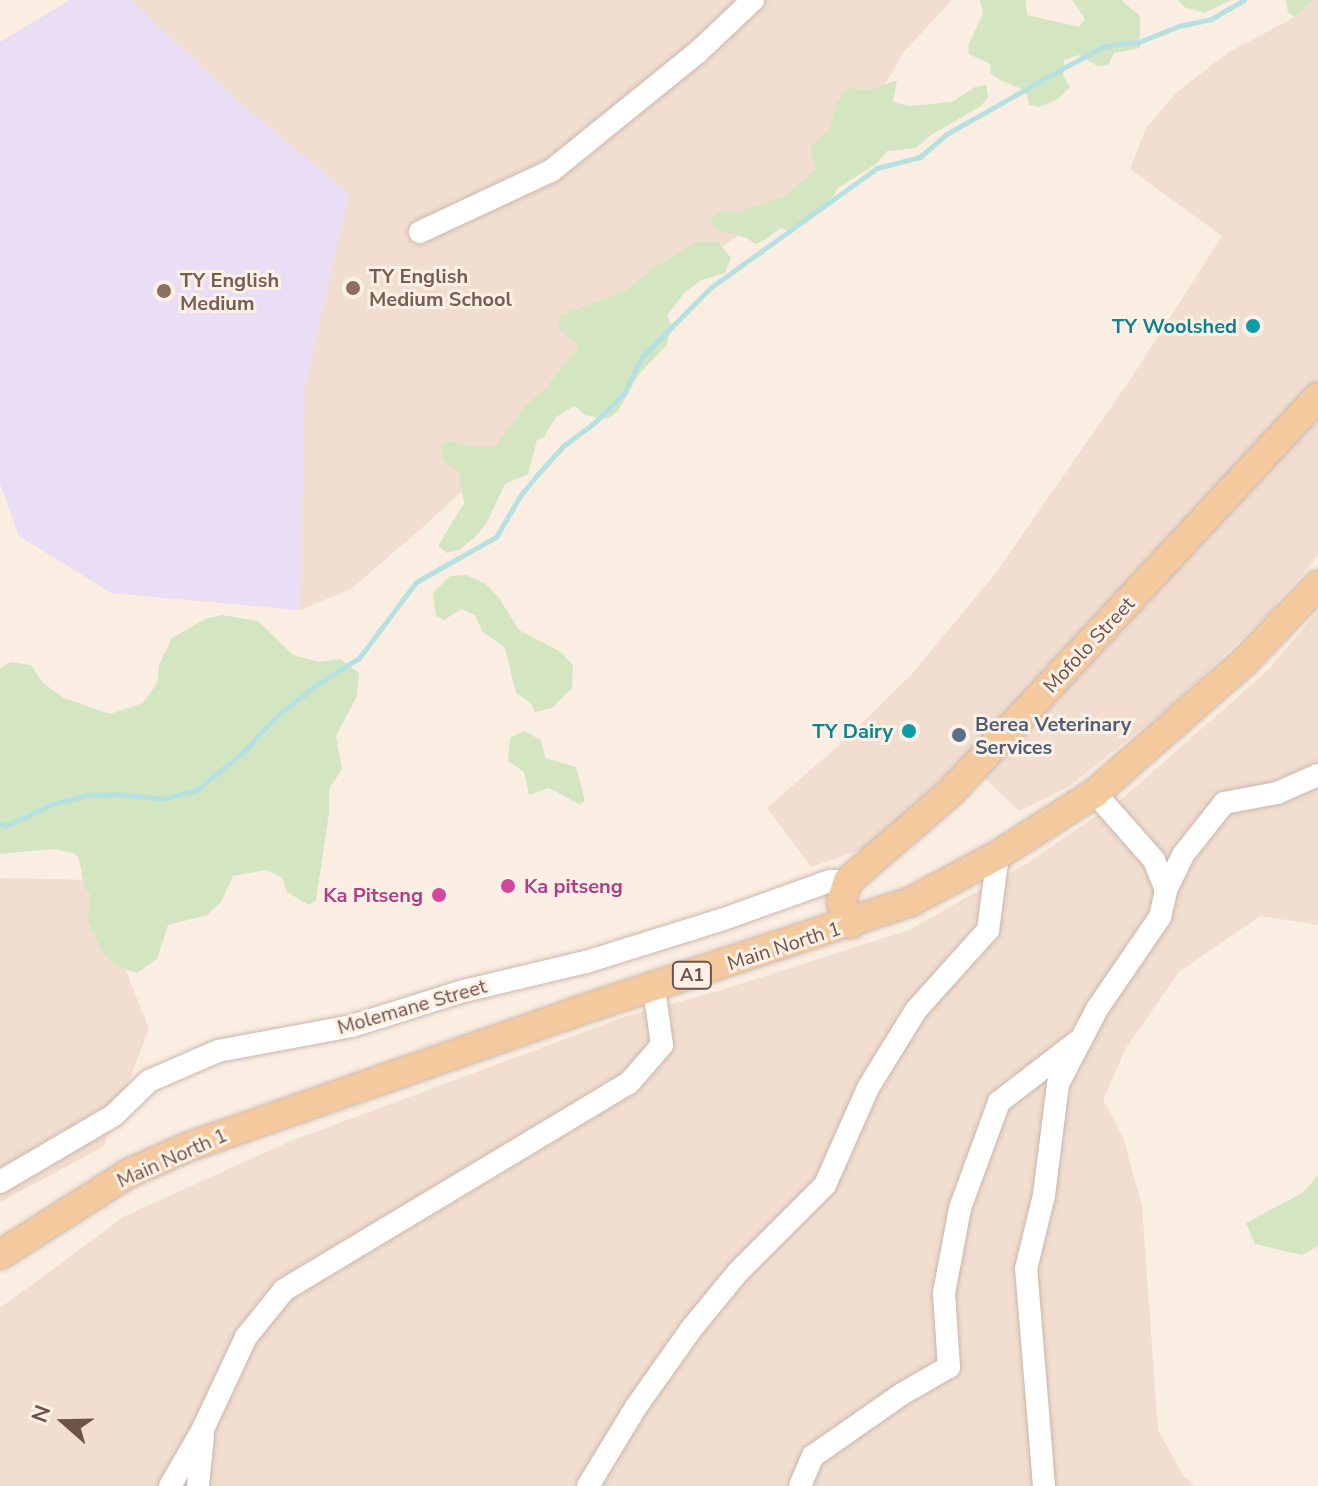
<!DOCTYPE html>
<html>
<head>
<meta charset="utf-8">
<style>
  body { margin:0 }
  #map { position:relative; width:1318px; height:1486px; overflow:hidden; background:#faede1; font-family:"Nunito Sans",sans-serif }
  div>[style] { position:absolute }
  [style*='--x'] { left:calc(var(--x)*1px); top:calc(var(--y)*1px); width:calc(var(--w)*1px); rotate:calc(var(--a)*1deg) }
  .residential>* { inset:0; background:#f1ded0 }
  .education>* { inset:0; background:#eadef6 }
  .green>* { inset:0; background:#d4e6c1 }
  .stream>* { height:5px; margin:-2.5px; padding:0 2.5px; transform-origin:2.5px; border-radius:2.5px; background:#b7e1e1 }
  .roads { filter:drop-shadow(0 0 2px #ccb6ab) drop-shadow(0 0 2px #ccb6ab) }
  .minor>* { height:22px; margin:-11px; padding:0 11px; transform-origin:11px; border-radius:11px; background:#fff }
  .major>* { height:28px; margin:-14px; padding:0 14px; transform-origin:14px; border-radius:14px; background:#f4c99d }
  .dots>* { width:22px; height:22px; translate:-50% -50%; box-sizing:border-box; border:4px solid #fdf1e6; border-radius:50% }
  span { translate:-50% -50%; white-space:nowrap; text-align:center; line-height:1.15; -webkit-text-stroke:6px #fdf1e6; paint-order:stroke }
  .shield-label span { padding:2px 6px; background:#fdf1e6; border:2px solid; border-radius:6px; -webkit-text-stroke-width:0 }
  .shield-label { font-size:18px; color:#6f524a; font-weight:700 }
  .education-label { font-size:20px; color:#785e54; font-weight:700 }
  .left { translate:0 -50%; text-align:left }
  .culture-label { font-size:20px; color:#0d838f; font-weight:700 }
  .right { translate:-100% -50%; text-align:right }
  .street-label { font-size:20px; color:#6f524a }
  .service-label { font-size:20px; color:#4e5e75; font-weight:700 }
  .hotel-label { font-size:20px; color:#b23c85; font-weight:700 }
  .north { position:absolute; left:24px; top:1382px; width:80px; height:80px; -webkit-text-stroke:6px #fdf1e6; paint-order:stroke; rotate:290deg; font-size:22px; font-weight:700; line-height:32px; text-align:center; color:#6f524a }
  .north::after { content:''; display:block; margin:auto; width:28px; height:36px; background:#6f524a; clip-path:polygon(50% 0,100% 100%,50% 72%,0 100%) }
</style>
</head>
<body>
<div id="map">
  <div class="residential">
    <i style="clip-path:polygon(70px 0,952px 0,904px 52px,826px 184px,754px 225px,653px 294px,499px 456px,431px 520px,351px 589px,300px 610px,112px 593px,19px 536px,0 483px,0 42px)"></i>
    <i style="clip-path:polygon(1313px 0,1318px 0,1318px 556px,1266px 616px,1174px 703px,1068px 787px,1019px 811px,965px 759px,866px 848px,811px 867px,767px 808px,838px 746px,911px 675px,995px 574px,1130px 380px,1222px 236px,1130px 169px,1146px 128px,1178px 91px,1229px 52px,1295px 17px)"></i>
    <i style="clip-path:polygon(1318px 611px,1318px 925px,1260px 916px,1179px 972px,1126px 1048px,1103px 1100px,1123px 1137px,1142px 1206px,1158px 1430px,1183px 1475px,1194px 1486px,0 1486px,0 1308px,125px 1216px,288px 1142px,624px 1017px,721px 990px,909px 930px,1029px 862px,1123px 798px,1268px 670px)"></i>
    <i style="clip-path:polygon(0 878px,90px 880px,149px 1029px,103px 1147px,0 1202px)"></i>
  </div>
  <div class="education">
    <i style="clip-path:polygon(70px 0,131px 0,235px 98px,349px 194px,305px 387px,300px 610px,112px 593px,19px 536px,0 483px,0 42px)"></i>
  </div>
  <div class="green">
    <i style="clip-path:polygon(980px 0,1026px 0,1027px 15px,1079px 27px,1085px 19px,1072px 0,1121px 0,1140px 16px,1140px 48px,1114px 53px,1108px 65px,1097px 66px,1079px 55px,1064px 60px,1063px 75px,1070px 87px,1058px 99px,1039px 107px,1029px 105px,1026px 91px,1000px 80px,991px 74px,990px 64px,969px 54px,968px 45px,983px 14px)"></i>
    <i style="clip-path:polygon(1178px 0,1231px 0,1204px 13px,1184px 7px)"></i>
    <i style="clip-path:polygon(1286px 0,1313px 0,1295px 17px,1288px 13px)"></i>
    <i style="clip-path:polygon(897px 80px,893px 102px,909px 106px,952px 102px,975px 87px,986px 85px,988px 97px,981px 106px,931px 135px,916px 148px,887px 151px,876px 164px,838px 188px,831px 200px,788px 230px,780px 228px,765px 240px,755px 244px,747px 238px,718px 230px,710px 220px,722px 211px,737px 212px,785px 196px,816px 169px,810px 147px,830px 128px,836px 104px,848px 88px,871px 90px)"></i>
    <i style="clip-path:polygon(698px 241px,718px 241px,731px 258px,725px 273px,701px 280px,684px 293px,667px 316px,672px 326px,666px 346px,639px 374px,618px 411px,609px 418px,599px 418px,585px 415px,575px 406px,556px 417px,544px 437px,537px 440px,528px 474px,505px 484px,486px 524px,476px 536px,459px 550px,447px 553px,438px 546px,464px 503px,459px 473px,444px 461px,441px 444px,454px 441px,471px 447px,495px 447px,525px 406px,546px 388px,579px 346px,559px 329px,559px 316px,625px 291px,652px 269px)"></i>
    <i style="clip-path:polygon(466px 575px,486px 584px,499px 598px,519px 630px,561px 652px,573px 666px,572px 688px,552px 708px,535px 712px,531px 703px,516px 693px,505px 648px,482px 631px,475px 615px,461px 609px,444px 620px,436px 616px,433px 593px,450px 576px)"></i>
    <i style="clip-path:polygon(222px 615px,258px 621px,293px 655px,319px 662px,340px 659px,359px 673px,357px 696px,336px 736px,342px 769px,329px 789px,329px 813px,316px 900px,309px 905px,287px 892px,282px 877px,265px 870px,233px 876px,221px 902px,207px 915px,168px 925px,157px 959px,137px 973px,116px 966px,102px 951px,88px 920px,90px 894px,84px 887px,79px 858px,73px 853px,53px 849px,0 854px,0 669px,10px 662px,31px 665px,43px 683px,64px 698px,110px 714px,143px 703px,157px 683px,159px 665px,172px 638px,205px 619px)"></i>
    <i style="clip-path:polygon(524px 731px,541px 740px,545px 758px,576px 767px,585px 801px,579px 804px,549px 788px,529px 795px,524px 772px,508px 761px,510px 738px)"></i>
    <i style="clip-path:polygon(1318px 1175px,1318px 1246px,1302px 1255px,1255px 1244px,1246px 1223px,1304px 1192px)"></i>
  </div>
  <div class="stream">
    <i style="--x:0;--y:824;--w:6;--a:18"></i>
    <i style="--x:6;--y:826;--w:51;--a:-25.6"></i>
    <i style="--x:52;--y:804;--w:36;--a:-14"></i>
    <i style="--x:87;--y:795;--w:30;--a:-2"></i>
    <i style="--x:117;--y:794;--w:47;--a:6.1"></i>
    <i style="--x:164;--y:799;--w:35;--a:-16"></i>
    <i style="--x:198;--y:789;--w:57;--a:-39.3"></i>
    <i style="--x:242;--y:753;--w:52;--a:-46.5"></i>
    <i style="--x:278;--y:715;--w:52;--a:-38"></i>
    <i style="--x:319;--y:683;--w:47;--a:-32"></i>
    <i style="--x:359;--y:658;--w:95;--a:-53.1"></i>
    <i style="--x:416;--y:582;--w:92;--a:-29.4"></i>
    <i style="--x:496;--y:537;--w:48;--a:-59.7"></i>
    <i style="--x:520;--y:496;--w:28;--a:-51"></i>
    <i style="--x:538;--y:474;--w:36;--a:-48"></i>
    <i style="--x:562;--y:447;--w:40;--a:-37"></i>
    <i style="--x:594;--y:423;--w:42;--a:-45"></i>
    <i style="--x:624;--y:393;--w:40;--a:-63.4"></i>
    <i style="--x:642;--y:357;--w:97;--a:-45.4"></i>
    <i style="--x:710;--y:288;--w:206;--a:-35.7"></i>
    <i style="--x:877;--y:168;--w:44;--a:-14.3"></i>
    <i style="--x:920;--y:157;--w:33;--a:-41"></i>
    <i style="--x:945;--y:135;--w:140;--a:-29.5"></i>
    <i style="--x:1067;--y:66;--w:43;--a:-27.8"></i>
    <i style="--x:1105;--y:46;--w:34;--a:-7"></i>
    <i style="--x:1139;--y:42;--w:43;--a:-21.8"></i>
    <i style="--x:1179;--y:26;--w:33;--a:-12"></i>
    <i style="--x:1211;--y:19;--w:38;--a:-30"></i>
  </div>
  <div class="roads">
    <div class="minor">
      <i style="--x:420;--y:232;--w:145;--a:-25"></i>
      <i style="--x:551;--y:171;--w:189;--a:-39"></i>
      <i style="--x:698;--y:52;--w:76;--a:-43.4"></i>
      <i style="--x:1166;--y:890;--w:39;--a:-64"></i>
      <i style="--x:1183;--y:855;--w:66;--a:-51.7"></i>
      <i style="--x:1224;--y:803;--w:54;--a:-10.7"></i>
      <i style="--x:1277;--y:793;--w:45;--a:-23.7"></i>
      <i style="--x:0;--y:1182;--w:132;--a:-30.4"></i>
      <i style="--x:114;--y:1115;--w:49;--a:-44.2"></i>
      <i style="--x:149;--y:1081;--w:75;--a:-23.5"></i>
      <i style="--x:218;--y:1051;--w:136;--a:-10.6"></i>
      <i style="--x:352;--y:1026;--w:117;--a:-17.4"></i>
      <i style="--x:464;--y:991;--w:125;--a:-13.4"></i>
      <i style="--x:586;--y:962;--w:141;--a:-17.3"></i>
      <i style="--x:721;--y:920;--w:116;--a:-19.7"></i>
      <i style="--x:830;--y:881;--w:18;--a:0"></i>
      <i style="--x:170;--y:1486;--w:66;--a:-59.9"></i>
      <i style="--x:203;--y:1429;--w:102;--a:-64.9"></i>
      <i style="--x:246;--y:1337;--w:60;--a:-51"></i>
      <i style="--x:284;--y:1290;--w:402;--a:-31"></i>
      <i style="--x:629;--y:1083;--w:50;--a:-49"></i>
      <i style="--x:662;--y:1045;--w:57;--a:-98.1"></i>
      <i style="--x:198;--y:1486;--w:51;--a:-84.4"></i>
      <i style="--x:588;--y:1486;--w:92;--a:-58.7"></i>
      <i style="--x:636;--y:1407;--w:97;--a:-54.7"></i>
      <i style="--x:692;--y:1328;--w:72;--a:-50.6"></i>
      <i style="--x:738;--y:1272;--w:123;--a:-45"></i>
      <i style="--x:825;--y:1185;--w:106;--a:-66.1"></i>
      <i style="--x:868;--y:1088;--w:92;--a:-58.4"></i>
      <i style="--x:916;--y:1010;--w:108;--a:-48"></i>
      <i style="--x:988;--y:930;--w:76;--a:-82.4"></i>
      <i style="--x:800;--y:1486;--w:33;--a:-67"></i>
      <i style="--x:813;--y:1456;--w:108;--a:-34.9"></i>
      <i style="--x:902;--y:1394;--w:54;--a:-29.9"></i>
      <i style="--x:949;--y:1367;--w:74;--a:-93.9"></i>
      <i style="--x:944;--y:1293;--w:86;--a:-79.3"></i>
      <i style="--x:960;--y:1208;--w:113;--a:-69.8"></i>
      <i style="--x:999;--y:1102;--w:98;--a:-37.6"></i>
      <i style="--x:1044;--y:1486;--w:218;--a:-94.7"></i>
      <i style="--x:1026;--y:1269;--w:76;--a:-76.3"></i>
      <i style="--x:1044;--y:1195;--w:112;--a:-82.8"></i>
      <i style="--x:1058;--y:1084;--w:85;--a:-62.5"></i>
      <i style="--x:1097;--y:1009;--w:112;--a:-55.6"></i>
      <i style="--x:1160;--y:917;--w:28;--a:-77"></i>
      <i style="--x:1166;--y:890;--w:32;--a:-112"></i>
      <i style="--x:1154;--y:860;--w:89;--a:-131.4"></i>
    </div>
    <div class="major">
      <i style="--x:851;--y:924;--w:24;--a:-114"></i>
      <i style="--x:841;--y:902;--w:22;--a:-72"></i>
      <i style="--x:848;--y:881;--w:136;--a:-40.8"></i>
      <i style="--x:951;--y:792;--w:539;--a:-47.1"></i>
      <i style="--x:0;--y:1255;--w:153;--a:-32.4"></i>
      <i style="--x:129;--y:1173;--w:64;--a:-23.8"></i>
      <i style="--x:188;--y:1147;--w:410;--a:-19.2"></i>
      <i style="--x:575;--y:1012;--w:353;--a:-18.2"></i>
      <i style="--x:910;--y:902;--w:100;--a:-28.1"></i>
      <i style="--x:998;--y:855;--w:115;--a:-32.6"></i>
      <i style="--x:1095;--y:793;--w:198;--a:-41.3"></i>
      <i style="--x:1244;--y:662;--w:107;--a:-46.1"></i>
    </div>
  </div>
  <div class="dots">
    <i style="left:353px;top:288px;background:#8d6e63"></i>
    <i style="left:164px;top:291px;background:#8d6e63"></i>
    <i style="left:1253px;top:326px;background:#0f9aa8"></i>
    <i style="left:909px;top:731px;background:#0f9aa8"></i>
    <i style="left:959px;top:735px;background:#5c6f8a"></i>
    <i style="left:508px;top:886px;background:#d1479c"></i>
    <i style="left:439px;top:895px;background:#d1479c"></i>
  </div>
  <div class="shield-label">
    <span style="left:692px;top:975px">A1</span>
  </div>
  <div class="education-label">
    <span class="left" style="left:369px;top:288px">TY English<br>Medium School</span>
    <span class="left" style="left:180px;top:292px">TY English<br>Medium</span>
  </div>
  <div class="culture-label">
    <span class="right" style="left:1237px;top:326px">TY Woolshed</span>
    <span class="right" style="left:893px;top:731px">TY Dairy</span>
  </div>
  <div class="street-label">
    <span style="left:1089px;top:645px;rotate:-47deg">Mofolo Street</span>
    <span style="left:784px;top:946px;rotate:-18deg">Main North 1</span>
    <span style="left:412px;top:1007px;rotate:-16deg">Molemane Street</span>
    <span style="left:172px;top:1158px;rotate:-24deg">Main North 1</span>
  </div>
  <div class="service-label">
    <span class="left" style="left:975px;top:736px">Berea Veterinary<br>Services</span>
  </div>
  <div class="hotel-label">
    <span class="left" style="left:524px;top:886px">Ka pitseng</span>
    <span class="right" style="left:423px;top:895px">Ka Pitseng</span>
  </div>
  <div class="north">N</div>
</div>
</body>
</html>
